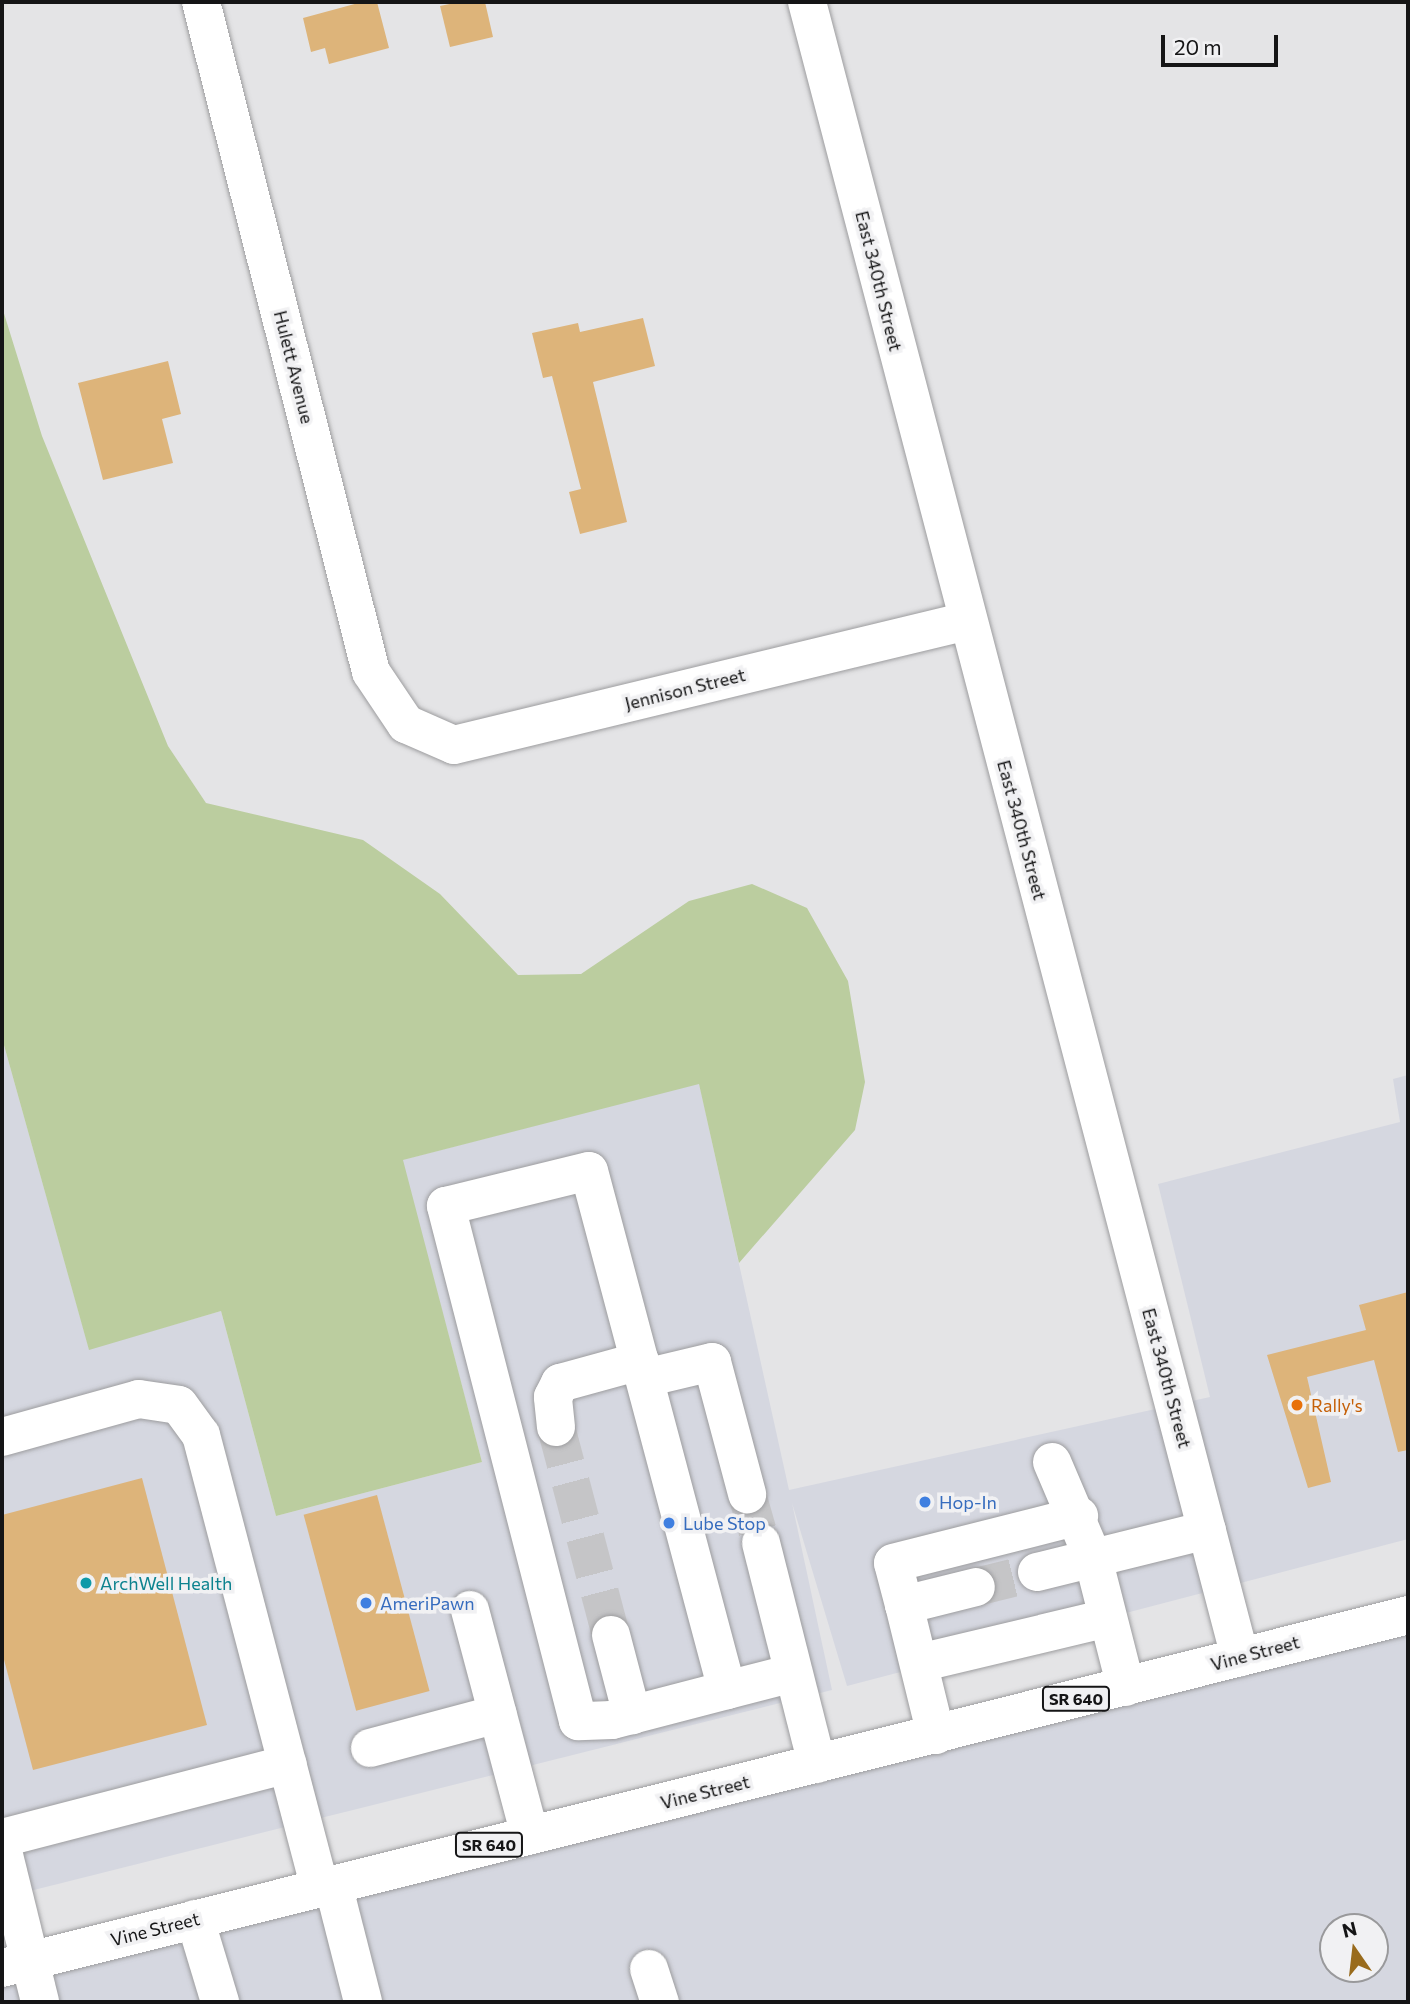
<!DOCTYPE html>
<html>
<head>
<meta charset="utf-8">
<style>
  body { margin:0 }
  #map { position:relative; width:1410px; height:2004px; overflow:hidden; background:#e4e4e6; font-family:Commissioner,sans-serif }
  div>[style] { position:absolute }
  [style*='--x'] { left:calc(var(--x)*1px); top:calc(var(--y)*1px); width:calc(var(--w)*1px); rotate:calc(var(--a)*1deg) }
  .built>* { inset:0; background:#d5d7e0 }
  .green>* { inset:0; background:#bbcd9f }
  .building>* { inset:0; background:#ddb47a; transform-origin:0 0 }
  .minor-tunnel>* { height:38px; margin-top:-19px; transform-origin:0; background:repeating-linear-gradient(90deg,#c5c5c7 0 38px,transparent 0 57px) }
  .roads { filter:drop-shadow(0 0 2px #9d9d9f) drop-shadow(0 0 2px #9d9d9f) }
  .minor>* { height:38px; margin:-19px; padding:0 19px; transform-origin:19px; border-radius:19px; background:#fff }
  .major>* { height:38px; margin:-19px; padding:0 19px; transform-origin:19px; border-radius:19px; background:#fff }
  .dots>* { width:19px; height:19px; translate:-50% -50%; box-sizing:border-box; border:4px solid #f1f1f3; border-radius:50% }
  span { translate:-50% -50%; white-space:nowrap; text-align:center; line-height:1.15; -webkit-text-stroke:7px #f1f1f3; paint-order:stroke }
  .shield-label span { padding:2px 5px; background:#f1f1f3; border:2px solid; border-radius:5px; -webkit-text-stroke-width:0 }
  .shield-label { font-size:16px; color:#151516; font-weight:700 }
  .street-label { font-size:18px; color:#151516 }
  .food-label { font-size:18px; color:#c56008 }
  .left { translate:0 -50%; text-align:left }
  .shop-label { font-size:18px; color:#366cbe }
  .culture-label { font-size:18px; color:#0d838f }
  .frame { position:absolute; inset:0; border:4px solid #151516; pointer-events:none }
  .north { position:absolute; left:1319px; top:1913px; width:70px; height:70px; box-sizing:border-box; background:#f1f1f3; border:2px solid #99999b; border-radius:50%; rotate:346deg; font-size:19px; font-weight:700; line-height:28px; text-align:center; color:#151516 }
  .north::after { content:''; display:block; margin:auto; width:24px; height:32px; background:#996b1c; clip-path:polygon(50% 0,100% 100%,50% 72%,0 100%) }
  .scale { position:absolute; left:1161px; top:35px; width:117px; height:32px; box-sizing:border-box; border:4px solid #151516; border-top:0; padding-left:9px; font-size:21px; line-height:24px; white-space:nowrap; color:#151516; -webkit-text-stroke:5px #f1f1f3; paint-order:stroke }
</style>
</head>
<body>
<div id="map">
  <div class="built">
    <i style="clip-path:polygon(2px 1038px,89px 1349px,221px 1311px,276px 1516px,482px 1462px,402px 1160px,699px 1083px,789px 1490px,1210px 1397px,1158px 1184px,1400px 1122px,1393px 1079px,1408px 1075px,1408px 1539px,847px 1686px,792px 1503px,832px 1690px,2px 1898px)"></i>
    <i style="clip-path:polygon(evenodd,1408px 1629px,1408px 2002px,374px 2002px,344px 1893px,1408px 1629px,1333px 1927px,1375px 1927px,1375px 1969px,1333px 1969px,1333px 1927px)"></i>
    <i style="clip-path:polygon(326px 1898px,351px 2002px,2px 2002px,2px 1980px)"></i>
  </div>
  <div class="green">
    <i style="clip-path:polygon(2px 307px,42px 436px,168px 746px,206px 803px,363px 840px,440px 894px,518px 975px,581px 974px,689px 901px,752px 884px,807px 908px,848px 981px,865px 1082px,855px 1130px,739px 1263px,699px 1084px,403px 1160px,482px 1462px,276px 1516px,221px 1311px,89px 1350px,2px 1038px)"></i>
  </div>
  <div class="building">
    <i style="clip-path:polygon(362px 2px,377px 2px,389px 48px,329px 64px,325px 48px,311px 52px,303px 18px)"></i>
    <i style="clip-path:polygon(459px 2px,485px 2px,493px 37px,450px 47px,440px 6px)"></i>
    <i style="clip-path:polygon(643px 318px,655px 366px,593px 382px,627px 522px,580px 534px,569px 492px,581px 489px,552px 376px,543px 378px,532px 333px,578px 323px,580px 332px)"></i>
    <i style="clip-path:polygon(168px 361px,181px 414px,162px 419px,173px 463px,103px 480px,78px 383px)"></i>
    <i style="clip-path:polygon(1408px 1292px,1408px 1450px,1398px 1452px,1374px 1360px,1307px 1377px,1331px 1482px,1308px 1488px,1267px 1355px,1366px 1330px,1359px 1305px)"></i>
    <i style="clip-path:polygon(142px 1478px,207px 1725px,33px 1770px,2px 1652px,2px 1515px)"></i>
    <i style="left:377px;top:1495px;width:203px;height:76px;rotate:75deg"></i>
  </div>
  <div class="minor-tunnel">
    <i style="--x:556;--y:1427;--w:215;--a:75.2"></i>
    <i style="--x:747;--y:1494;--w:51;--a:74.1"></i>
    <i style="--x:976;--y:1587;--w:63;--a:-13.8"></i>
  </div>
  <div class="roads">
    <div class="minor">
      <i style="--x:201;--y:2;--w:691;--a:75.76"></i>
      <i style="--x:371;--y:672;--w:63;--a:56.1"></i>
      <i style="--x:406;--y:724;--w:52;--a:23.6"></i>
      <i style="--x:454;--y:745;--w:528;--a:-13.59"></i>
      <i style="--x:807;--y:2;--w:1711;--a:75.34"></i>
      <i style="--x:645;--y:1378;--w:69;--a:-13.4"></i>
      <i style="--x:712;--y:1362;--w:137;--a:75.1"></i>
      <i style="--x:556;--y:1427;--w:30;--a:-96"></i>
      <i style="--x:553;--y:1397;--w:16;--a:-63"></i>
      <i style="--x:560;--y:1383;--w:83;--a:-15.4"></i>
      <i style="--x:2;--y:1437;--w:142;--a:-15.5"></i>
      <i style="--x:139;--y:1399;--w:40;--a:8.5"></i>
      <i style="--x:179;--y:1405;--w:37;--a:54"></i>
      <i style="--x:201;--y:1435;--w:467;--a:75.3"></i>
      <i style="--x:1052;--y:1462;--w:104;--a:66.9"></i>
      <i style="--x:1093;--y:1558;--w:133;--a:75.7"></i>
      <i style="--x:761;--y:1543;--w:228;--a:75.8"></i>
      <i style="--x:1037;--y:1572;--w:175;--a:-13.9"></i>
      <i style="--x:904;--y:1605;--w:43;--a:-104.7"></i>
      <i style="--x:893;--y:1563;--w:192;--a:-14.2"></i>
      <i style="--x:470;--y:1610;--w:233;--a:75.1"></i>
      <i style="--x:611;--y:1635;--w:83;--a:75.3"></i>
      <i style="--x:919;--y:1663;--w:194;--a:-13.4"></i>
      <i style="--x:727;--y:1690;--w:119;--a:165.4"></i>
      <i style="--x:612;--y:1720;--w:34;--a:178"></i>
      <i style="--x:578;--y:1721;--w:532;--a:-104.38"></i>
      <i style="--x:446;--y:1206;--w:147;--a:-13.8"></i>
      <i style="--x:589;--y:1171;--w:537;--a:75.11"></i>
      <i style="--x:727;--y:1690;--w:68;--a:-14.4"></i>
      <i style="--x:936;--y:1735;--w:134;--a:-103.8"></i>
      <i style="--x:904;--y:1605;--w:74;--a:-14"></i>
      <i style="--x:370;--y:1748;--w:132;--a:-14.9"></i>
      <i style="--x:2;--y:1838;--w:295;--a:-14.5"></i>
      <i style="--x:2;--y:1847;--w:160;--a:76.2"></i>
      <i style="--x:333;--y:1884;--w:122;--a:75.7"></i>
      <i style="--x:195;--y:1919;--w:87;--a:73.2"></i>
      <i style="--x:649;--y:1969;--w:35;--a:72"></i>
    </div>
    <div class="major">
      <i style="--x:2;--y:1968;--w:1450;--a:-14.09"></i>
    </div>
  </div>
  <div class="dots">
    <i style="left:1297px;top:1405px;background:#e8710a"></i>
    <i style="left:925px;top:1502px;background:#3f7fe0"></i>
    <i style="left:669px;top:1523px;background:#3f7fe0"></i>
    <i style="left:86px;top:1583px;background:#0f9aa8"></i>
    <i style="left:366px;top:1603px;background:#3f7fe0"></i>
  </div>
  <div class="shield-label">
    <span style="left:1076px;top:1699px">SR 640</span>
    <span style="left:489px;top:1845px">SR 640</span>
  </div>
  <div class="street-label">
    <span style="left:879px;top:281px;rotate:76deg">East 340th Street</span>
    <span style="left:294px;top:367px;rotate:76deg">Hulett Avenue</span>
    <span style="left:685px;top:689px;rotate:-14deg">Jennison Street</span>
    <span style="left:1022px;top:830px;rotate:75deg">East 340th Street</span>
    <span style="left:1167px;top:1378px;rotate:75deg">East 340th Street</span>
    <span style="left:1255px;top:1653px;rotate:-15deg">Vine Street</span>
    <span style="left:705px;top:1792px;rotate:-14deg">Vine Street</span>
    <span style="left:155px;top:1929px;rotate:-14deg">Vine Street</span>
  </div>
  <div class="food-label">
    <span class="left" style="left:1311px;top:1405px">Rally's</span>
  </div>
  <div class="shop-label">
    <span class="left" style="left:939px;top:1502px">Hop-In</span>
    <span class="left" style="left:683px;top:1523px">Lube Stop</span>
    <span class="left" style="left:380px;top:1603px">AmeriPawn</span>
  </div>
  <div class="culture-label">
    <span class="left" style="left:100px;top:1583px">ArchWell Health</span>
  </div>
  <div class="frame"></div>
  <div class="north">N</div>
  <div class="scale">20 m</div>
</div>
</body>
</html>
